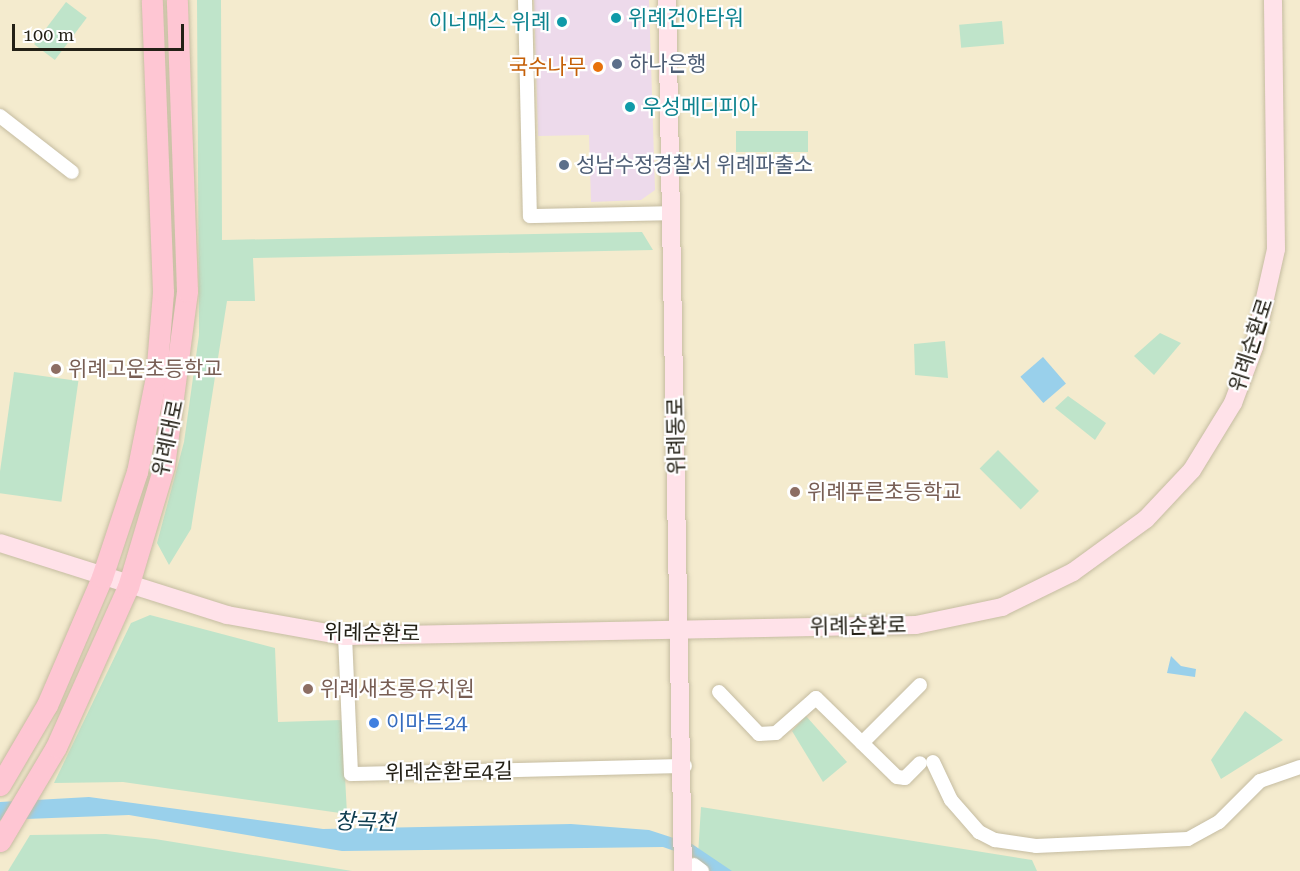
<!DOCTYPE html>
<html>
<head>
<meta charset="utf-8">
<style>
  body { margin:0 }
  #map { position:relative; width:1300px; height:871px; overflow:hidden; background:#f4ebce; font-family:"Roboto Serif","Noto Sans KR",serif }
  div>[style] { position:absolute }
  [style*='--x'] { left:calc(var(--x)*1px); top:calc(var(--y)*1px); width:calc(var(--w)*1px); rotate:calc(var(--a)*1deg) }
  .commercial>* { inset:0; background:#eddaeb }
  .green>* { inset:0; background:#bfe4ca; transform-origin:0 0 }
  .water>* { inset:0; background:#99d0eb; transform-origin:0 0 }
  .roads { filter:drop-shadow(0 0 2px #c5bca1) drop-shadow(0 0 2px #c5bca1) }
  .street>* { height:14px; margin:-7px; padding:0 7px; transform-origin:7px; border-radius:7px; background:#fff }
  .secondary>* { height:18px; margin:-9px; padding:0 9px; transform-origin:9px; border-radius:9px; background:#ffe2e9 }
  .primary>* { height:21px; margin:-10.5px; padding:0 10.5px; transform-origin:10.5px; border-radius:10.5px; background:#fec6d3 }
  .dots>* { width:16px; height:16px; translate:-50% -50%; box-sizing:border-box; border:3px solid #fff; border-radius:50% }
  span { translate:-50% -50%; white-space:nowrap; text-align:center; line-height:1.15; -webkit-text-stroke:4.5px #fff; paint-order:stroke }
  .culture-label { font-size:21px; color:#0d838f }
  .left { translate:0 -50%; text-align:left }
  .right { translate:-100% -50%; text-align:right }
  .service-label { font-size:21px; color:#4e5e75 }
  .food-label { font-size:21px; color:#c56008 }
  .street-label { font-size:21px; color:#232016 }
  .education-label { font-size:21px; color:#785e54 }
  .shop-label { font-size:21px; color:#366cbe }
  .water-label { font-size:22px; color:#0d3c4f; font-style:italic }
  .scale { position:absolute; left:12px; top:24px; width:172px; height:27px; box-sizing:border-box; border:3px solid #232016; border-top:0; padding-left:8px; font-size:18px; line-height:21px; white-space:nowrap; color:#232016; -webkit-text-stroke:4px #fff; paint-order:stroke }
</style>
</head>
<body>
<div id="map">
  <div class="commercial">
    <i style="clip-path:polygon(534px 0,649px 0,655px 190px,641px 200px,591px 202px,589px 135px,538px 136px)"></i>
  </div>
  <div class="green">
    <i style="clip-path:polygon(197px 0,221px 0,222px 240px,642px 232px,653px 250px,253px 258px,255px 301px,227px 301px,191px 529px,169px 565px,157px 543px,184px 442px,199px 335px)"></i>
    <i style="left:66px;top:2px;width:26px;height:53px;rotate:37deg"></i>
    <i style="left:1002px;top:21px;width:23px;height:43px;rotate:85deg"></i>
    <i style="left:808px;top:131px;width:21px;height:72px;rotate:90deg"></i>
    <i style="clip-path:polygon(1160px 333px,1181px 343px,1154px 375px,1134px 356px)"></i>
    <i style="clip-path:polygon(945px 341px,948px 378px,915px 375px,914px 344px)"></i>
    <i style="left:14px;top:372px;width:65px;height:122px;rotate:8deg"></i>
    <i style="clip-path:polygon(1068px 396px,1106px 423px,1095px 440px,1055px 408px)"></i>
    <i style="left:998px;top:450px;width:58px;height:26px;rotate:45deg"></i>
    <i style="clip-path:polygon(150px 615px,275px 648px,278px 722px,342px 720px,347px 814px,123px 782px,54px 783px,131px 623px)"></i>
    <i style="clip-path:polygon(1245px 711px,1283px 740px,1221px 779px,1211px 760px)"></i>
    <i style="clip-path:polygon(806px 716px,847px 762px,823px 782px,792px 731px)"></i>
    <i style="clip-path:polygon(701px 807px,1032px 860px,1037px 871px,697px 871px)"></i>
    <i style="clip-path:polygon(106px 834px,155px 839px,352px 871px,8px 871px,30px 835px)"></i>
  </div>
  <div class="water">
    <i style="left:1043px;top:357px;width:35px;height:30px;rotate:49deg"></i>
    <i style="clip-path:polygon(1171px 656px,1181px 666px,1196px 669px,1195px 677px,1167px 673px)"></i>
    <i style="clip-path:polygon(89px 797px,323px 829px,571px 824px,649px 830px,692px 844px,732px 871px,710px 871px,695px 858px,663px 847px,342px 851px,129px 815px,0 820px,0 802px)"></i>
  </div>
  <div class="roads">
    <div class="street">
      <i style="--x:525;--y:0;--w:216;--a:88.7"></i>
      <i style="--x:530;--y:216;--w:142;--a:-1.2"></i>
      <i style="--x:0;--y:116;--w:91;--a:37.9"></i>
      <i style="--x:345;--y:636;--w:138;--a:87.5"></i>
      <i style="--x:351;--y:774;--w:334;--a:-1.4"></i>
      <i style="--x:719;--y:692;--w:58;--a:46.4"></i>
      <i style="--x:759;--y:734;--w:17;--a:-3"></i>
      <i style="--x:776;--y:733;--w:53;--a:-41.2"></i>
      <i style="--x:816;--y:698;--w:113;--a:44.3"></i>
      <i style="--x:897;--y:777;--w:8;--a:7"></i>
      <i style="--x:905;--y:778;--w:21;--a:-45"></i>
      <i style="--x:862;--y:743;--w:82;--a:-45"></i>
      <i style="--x:933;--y:762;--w:42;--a:64.7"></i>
      <i style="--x:951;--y:800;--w:43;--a:48.8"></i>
      <i style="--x:979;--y:832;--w:18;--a:27"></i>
      <i style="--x:995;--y:840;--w:41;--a:8.3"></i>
      <i style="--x:1036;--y:846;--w:152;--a:-2.6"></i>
      <i style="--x:1188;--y:839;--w:35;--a:-29"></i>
      <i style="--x:1219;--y:822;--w:58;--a:-45"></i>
      <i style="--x:1260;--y:781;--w:42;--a:-19.3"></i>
      <i style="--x:694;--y:865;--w:10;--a:37"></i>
    </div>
    <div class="secondary">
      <i style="--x:667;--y:0;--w:871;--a:88.95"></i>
      <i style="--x:0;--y:543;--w:238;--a:17.6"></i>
      <i style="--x:227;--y:615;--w:120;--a:10.1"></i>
      <i style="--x:345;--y:636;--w:571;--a:-1.1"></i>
      <i style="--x:916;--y:625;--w:88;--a:-11.8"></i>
      <i style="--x:1002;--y:607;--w:79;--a:-26.2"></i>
      <i style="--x:1073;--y:572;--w:90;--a:-36"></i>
      <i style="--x:1146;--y:519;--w:67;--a:-46.8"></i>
      <i style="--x:1192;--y:470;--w:79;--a:-58.5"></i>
      <i style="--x:1233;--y:403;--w:60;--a:-69.4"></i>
      <i style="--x:1254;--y:347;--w:100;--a:-77.3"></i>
      <i style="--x:1276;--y:249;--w:249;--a:-90.7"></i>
    </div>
    <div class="primary">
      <i style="--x:0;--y:785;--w:93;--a:-59.6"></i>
      <i style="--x:47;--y:705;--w:139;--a:-66.7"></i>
      <i style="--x:102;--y:577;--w:111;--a:-71.6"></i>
      <i style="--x:137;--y:472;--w:97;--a:-78.7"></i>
      <i style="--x:156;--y:377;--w:85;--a:-85.3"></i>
      <i style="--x:163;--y:292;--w:292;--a:-92.2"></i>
      <i style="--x:0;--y:841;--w:109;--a:-59.2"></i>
      <i style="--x:56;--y:747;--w:175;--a:-65.8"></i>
      <i style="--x:128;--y:587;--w:126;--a:-73.4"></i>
      <i style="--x:164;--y:466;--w:177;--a:-82.5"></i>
      <i style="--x:187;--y:291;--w:291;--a:-92"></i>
    </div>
  </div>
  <div class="dots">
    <i style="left:616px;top:18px;background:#0f9aa8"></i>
    <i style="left:562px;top:22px;background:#0f9aa8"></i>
    <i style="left:617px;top:64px;background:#5c6f8a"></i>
    <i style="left:598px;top:67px;background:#e8710a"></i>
    <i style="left:630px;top:107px;background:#0f9aa8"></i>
    <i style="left:564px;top:165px;background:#5c6f8a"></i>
    <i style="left:56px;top:369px;background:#8d6e63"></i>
    <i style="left:795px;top:492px;background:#8d6e63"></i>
    <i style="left:308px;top:689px;background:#8d6e63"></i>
    <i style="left:374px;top:723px;background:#3f7fe0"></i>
  </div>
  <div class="culture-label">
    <span class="left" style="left:628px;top:18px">위례건아타워</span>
    <span class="right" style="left:550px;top:22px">이너매스 위례</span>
    <span class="left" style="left:642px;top:107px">우성메디피아</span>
  </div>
  <div class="service-label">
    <span class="left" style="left:629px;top:64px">하나은행</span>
    <span class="left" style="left:576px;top:165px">성남수정경찰서 위례파출소</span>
  </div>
  <div class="food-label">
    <span class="right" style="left:586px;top:67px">국수나무</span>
  </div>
  <div class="street-label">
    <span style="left:1251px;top:345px;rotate:-72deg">위례순환로</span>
    <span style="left:676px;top:436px;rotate:-91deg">위례동로</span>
    <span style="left:168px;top:438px;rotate:-78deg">위례대로</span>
    <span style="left:858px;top:626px;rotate:-1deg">위례순환로</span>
    <span style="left:372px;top:633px;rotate:1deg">위례순환로</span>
    <span style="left:449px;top:772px;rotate:-1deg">위례순환로4길</span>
  </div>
  <div class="education-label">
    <span class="left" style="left:68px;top:369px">위례고운초등학교</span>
    <span class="left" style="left:807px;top:492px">위례푸른초등학교</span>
    <span class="left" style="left:320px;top:689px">위례새초롱유치원</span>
  </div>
  <div class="shop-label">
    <span class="left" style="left:386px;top:723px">이마트24</span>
  </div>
  <div class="water-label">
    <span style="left:365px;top:822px;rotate:1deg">창곡천</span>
  </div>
  <div class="scale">100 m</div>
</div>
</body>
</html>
